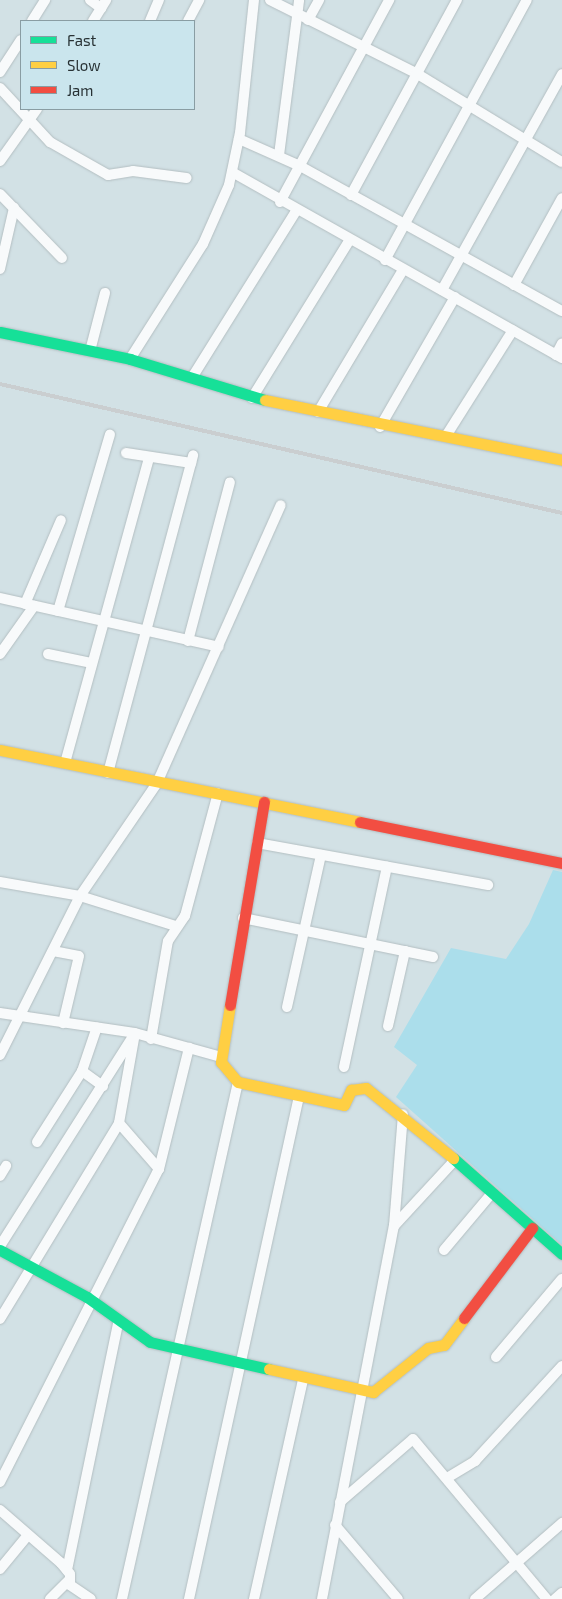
<!DOCTYPE html>
<html>
<head>
<meta charset="utf-8">
<style>
  body { margin:0 }
  #map { position:relative; width:562px; height:1599px; overflow:hidden; background:#d2e1e5; font-family:"Exo 2",sans-serif }
  div>[style] { position:absolute }
  [style*='--x'] { left:calc(var(--x)*1px); top:calc(var(--y)*1px); width:calc(var(--w)*1px); rotate:calc(var(--a)*1deg) }
  .green>* { inset:0; background:#abdeeb }
  .roads { filter:drop-shadow(0 0 1px #b3bec1) drop-shadow(0 0 1px #b3bec1) }
  .street>* { height:10px; margin:-5px; padding:0 5px; transform-origin:5px; border-radius:5px; background:#f8fafb }
  .fast>* { height:11px; margin:-5.5px; padding:0 5.5px; transform-origin:5.5px; border-radius:5.5px; background:#16e098 }
  .slow>* { height:11px; margin:-5.5px; padding:0 5.5px; transform-origin:5.5px; border-radius:5.5px; background:#ffcf43 }
  .jam>* { height:11px; margin:-5.5px; padding:0 5.5px; transform-origin:5.5px; border-radius:5.5px; background:#f24e42 }
  .rail>* { height:4px; margin:-2px; padding:0 2px; transform-origin:2px; border-radius:2px; background:#caced0 }
  span { translate:-50% -50%; white-space:nowrap; text-align:center; line-height:1.15; -webkit-text-stroke:4.5px #cae5ed; paint-order:stroke }
  .legend { position:absolute; left:20px; top:20px; width:175px; height:90px; box-sizing:border-box; background:#cae5ed; border:1px solid #899da3; margin:0; padding:6px 9px; list-style:none; font-size:15px; color:#283235 }
  .legend li { display:flex; align-items:center; gap:10px; height:25px }
  .legend b { width:25px; border:1px solid #899da3 }
</style>
</head>
<body>
<div id="map">
  <div class="green">
    <i style="clip-path:polygon(553px 870px,562px 872px,562px 1245px,396px 1097px,417px 1065px,394px 1047px,451px 948px,506px 959px,529px 924px)"></i>
  </div>
  <div class="roads">
    <div class="street">
      <i style="--x:90;--y:0;--w:14;--a:36"></i>
      <i style="--x:270;--y:0;--w:163;--a:26.6"></i>
      <i style="--x:416;--y:73;--w:171;--a:31.4"></i>
      <i style="--x:308;--y:20;--w:23;--a:-61"></i>
      <i style="--x:32;--y:21;--w:25;--a:-58"></i>
      <i style="--x:93;--y:21;--w:25;--a:-58"></i>
      <i style="--x:150;--y:21;--w:23;--a:-67"></i>
      <i style="--x:188;--y:21;--w:24;--a:-62"></i>
      <i style="--x:0;--y:72;--w:38;--a:-57"></i>
      <i style="--x:0;--y:88;--w:74;--a:47.2"></i>
      <i style="--x:50;--y:142;--w:67;--a:29.6"></i>
      <i style="--x:108;--y:175;--w:25;--a:-9"></i>
      <i style="--x:133;--y:171;--w:54;--a:7.4"></i>
      <i style="--x:239;--y:139;--w:67;--a:23.9"></i>
      <i style="--x:300;--y:166;--w:299;--a:29"></i>
      <i style="--x:279;--y:155;--w:156;--a:-82.6"></i>
      <i style="--x:0;--y:161;--w:64;--a:-54.6"></i>
      <i style="--x:232;--y:172;--w:379;--a:29.4"></i>
      <i style="--x:0;--y:194;--w:89;--a:45.9"></i>
      <i style="--x:351;--y:195;--w:222;--a:-61.5"></i>
      <i style="--x:280;--y:202;--w:230;--a:-61.6"></i>
      <i style="--x:385;--y:260;--w:296;--a:-61.4"></i>
      <i style="--x:0;--y:269;--w:63;--a:-77.1"></i>
      <i style="--x:514;--y:285;--w:99;--a:-61.1"></i>
      <i style="--x:442;--y:290;--w:247;--a:-60.9"></i>
      <i style="--x:90;--y:351;--w:60;--a:-75.5"></i>
      <i style="--x:556;--y:355;--w:13;--a:-63"></i>
      <i style="--x:130;--y:359;--w:136;--a:-57.6"></i>
      <i style="--x:203;--y:244;--w:64;--a:-66.2"></i>
      <i style="--x:229;--y:185;--w:53;--a:-78.1"></i>
      <i style="--x:240;--y:133;--w:134;--a:-84"></i>
      <i style="--x:193;--y:376;--w:195;--a:-58"></i>
      <i style="--x:252;--y:398;--w:185;--a:-58.3"></i>
      <i style="--x:318;--y:412;--w:165;--a:-59.1"></i>
      <i style="--x:380;--y:427;--w:150;--a:-60"></i>
      <i style="--x:446;--y:436;--w:125;--a:-57.7"></i>
      <i style="--x:126;--y:453;--w:66;--a:8.7"></i>
      <i style="--x:0;--y:598;--w:224;--a:12.6"></i>
      <i style="--x:25;--y:604;--w:91;--a:-66.8"></i>
      <i style="--x:58;--y:611;--w:184;--a:-73.6"></i>
      <i style="--x:188;--y:641;--w:164;--a:-75.2"></i>
      <i style="--x:0;--y:654;--w:59;--a:-54.7"></i>
      <i style="--x:48;--y:654;--w:45;--a:11.6"></i>
      <i style="--x:65;--y:763;--w:316;--a:-74.6"></i>
      <i style="--x:108;--y:773;--w:329;--a:-75"></i>
      <i style="--x:257;--y:843;--w:235;--a:10.3"></i>
      <i style="--x:0;--y:882;--w:81;--a:9.9"></i>
      <i style="--x:80;--y:896;--w:101;--a:17.4"></i>
      <i style="--x:243;--y:918;--w:194;--a:11.6"></i>
      <i style="--x:53;--y:951;--w:26;--a:11"></i>
      <i style="--x:79;--y:956;--w:69;--a:103.4"></i>
      <i style="--x:287;--y:1007;--w:156;--a:-77.4"></i>
      <i style="--x:0;--y:1013;--w:136;--a:8.4"></i>
      <i style="--x:135;--y:1033;--w:89;--a:15.6"></i>
      <i style="--x:388;--y:1026;--w:77;--a:-77.2"></i>
      <i style="--x:151;--y:1039;--w:99;--a:-80.2"></i>
      <i style="--x:168;--y:941;--w:30;--a:-56"></i>
      <i style="--x:185;--y:916;--w:127;--a:-75"></i>
      <i style="--x:0;--y:1055;--w:178;--a:-63.3"></i>
      <i style="--x:80;--y:896;--w:137;--a:-55.7"></i>
      <i style="--x:157;--y:783;--w:304;--a:-66"></i>
      <i style="--x:344;--y:1067;--w:205;--a:-77.9"></i>
      <i style="--x:82;--y:1071;--w:26;--a:36"></i>
      <i style="--x:119;--y:1123;--w:61;--a:49"></i>
      <i style="--x:37;--y:1142;--w:84;--a:-57.6"></i>
      <i style="--x:82;--y:1071;--w:46;--a:-71.2"></i>
      <i style="--x:0;--y:1176;--w:12;--a:-59"></i>
      <i style="--x:394;--y:1226;--w:90;--a:-47.3"></i>
      <i style="--x:0;--y:1246;--w:246;--a:-57.6"></i>
      <i style="--x:444;--y:1250;--w:75;--a:-49.9"></i>
      <i style="--x:0;--y:1319;--w:229;--a:-58.7"></i>
      <i style="--x:119;--y:1123;--w:91;--a:-79.9"></i>
      <i style="--x:496;--y:1357;--w:102;--a:-49.8"></i>
      <i style="--x:447;--y:1478;--w:33;--a:-31"></i>
      <i style="--x:475;--y:1461;--w:129;--a:-47.5"></i>
      <i style="--x:0;--y:1482;--w:351;--a:-63.1"></i>
      <i style="--x:159;--y:1169;--w:125;--a:-76.1"></i>
      <i style="--x:340;--y:1502;--w:96;--a:-40.8"></i>
      <i style="--x:413;--y:1439;--w:209;--a:50.1"></i>
      <i style="--x:0;--y:1510;--w:81;--a:41"></i>
      <i style="--x:61;--y:1563;--w:14;--a:51"></i>
      <i style="--x:70;--y:1574;--w:11;--a:90"></i>
      <i style="--x:70;--y:1585;--w:25;--a:34"></i>
      <i style="--x:335;--y:1525;--w:97;--a:49.6"></i>
      <i style="--x:0;--y:1569;--w:44;--a:-50.5"></i>
      <i style="--x:67;--y:1570;--w:255;--a:-78.3"></i>
      <i style="--x:50;--y:1599;--w:28;--a:-45"></i>
      <i style="--x:122;--y:1599;--w:530;--a:-77.35"></i>
      <i style="--x:189;--y:1599;--w:515;--a:-77.66"></i>
      <i style="--x:254;--y:1599;--w:225;--a:-77.4"></i>
      <i style="--x:322;--y:1599;--w:380;--a:-79.1"></i>
      <i style="--x:394;--y:1226;--w:112;--a:-85.4"></i>
      <i style="--x:475;--y:1599;--w:116;--a:-41.1"></i>
      <i style="--x:555;--y:1599;--w:9;--a:-41"></i>
    </div>
    <div class="fast">
      <i style="--x:0;--y:332;--w:133;--a:11.7"></i>
      <i style="--x:130;--y:359;--w:141;--a:16.9"></i>
      <i style="--x:453;--y:1158;--w:145;--a:41.4"></i>
      <i style="--x:0;--y:1250;--w:99;--a:28.4"></i>
      <i style="--x:87;--y:1297;--w:77;--a:35.5"></i>
      <i style="--x:150;--y:1342;--w:122;--a:12.8"></i>
    </div>
    <div class="slow">
      <i style="--x:265;--y:400;--w:303;--a:11.4"></i>
      <i style="--x:0;--y:750;--w:367;--a:11.3"></i>
      <i style="--x:230;--y:1005;--w:58;--a:99"></i>
      <i style="--x:221;--y:1062;--w:26;--a:50"></i>
      <i style="--x:238;--y:1082;--w:108;--a:12.2"></i>
      <i style="--x:344;--y:1105;--w:17;--a:-65"></i>
      <i style="--x:351;--y:1090;--w:15;--a:-8"></i>
      <i style="--x:366;--y:1088;--w:112;--a:38.8"></i>
      <i style="--x:269;--y:1369;--w:107;--a:12.5"></i>
      <i style="--x:373;--y:1392;--w:70;--a:-38.7"></i>
      <i style="--x:428;--y:1348;--w:16;--a:-11"></i>
      <i style="--x:444;--y:1345;--w:34;--a:-53"></i>
    </div>
    <div class="jam">
      <i style="--x:360;--y:822;--w:206;--a:11.5"></i>
      <i style="--x:230;--y:1005;--w:206;--a:-80.5"></i>
      <i style="--x:464;--y:1318;--w:113;--a:-52.9"></i>
    </div>
  </div>
  <div class="rail">
    <i style="--x:0;--y:384;--w:577;--a:12.93"></i>
  </div>
  <ul class="legend">
  <li><b style="height:6px;background:#16e098"></b>Fast</li>
  <li><b style="height:6px;background:#ffcf43"></b>Slow</li>
  <li><b style="height:6px;background:#f24e42"></b>Jam</li>
  </ul>
</div>
</body>
</html>
